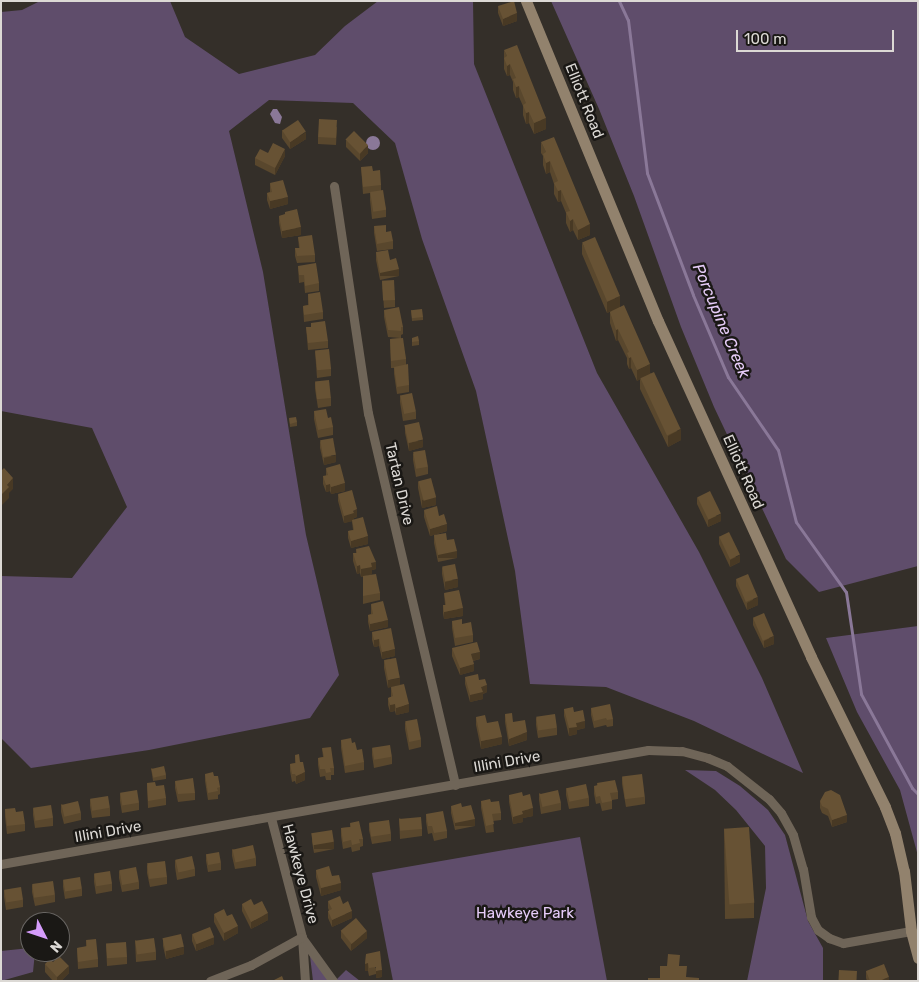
<!DOCTYPE html>
<html>
<head>
<meta charset="utf-8">
<style>
  body { margin:0 }
  #map { position:relative; width:919px; height:982px; overflow:hidden; background:#342f29; font-family:Rubik,sans-serif }
  div>[style] { position:absolute }
  [style*='--x'] { left:calc(var(--x)*1px); top:calc(var(--y)*1px); width:calc(var(--w)*1px); rotate:calc(var(--a)*1deg) }
  .forest>* { inset:0; background:#5f4d6b }
  .water>* { inset:0; background:#8a7898 }
  .round { border-radius:50% }
  .stream>* { height:3px; margin:-1.5px; padding:0 1.5px; transform-origin:1.5px; border-radius:1.5px; background:#8a7898 }
  .street>* { height:9px; margin:-4.5px; padding:0 4.5px; transform-origin:4.5px; border-radius:4.5px; background:#6f6558 }
  .secondary>* { height:11px; margin:-5.5px; padding:0 5.5px; transform-origin:5.5px; border-radius:5.5px; background:#92826d }
  .wall>* { inset:0; background:#59472d }
  .shaded-wall>* { inset:0; background:#483924; transform-origin:0 0 }
  .building>* { inset:0; background:#675234; transform-origin:0 0 }
  span { translate:-50% -50%; white-space:nowrap; text-align:center; line-height:1.15; -webkit-text-stroke:5px #1a1815; paint-order:stroke }
  .street-label { font-size:15px; color:#dcd9d5 }
  .park-label { font-size:15px; color:#e6ccf9 }
  .water-label { font-size:16px; color:#e7cdf9; font-style:italic }
  .frame { position:absolute; inset:0; border:2px solid #dcd9d5; pointer-events:none }
  .north { position:absolute; left:20px; top:912px; width:50px; height:50px; box-sizing:border-box; background:#1a1815; border:1px solid #686562; border-radius:50%; rotate:131deg; font-size:14px; font-weight:700; line-height:20px; text-align:center; color:#dcd9d5 }
  .north::after { content:''; display:block; margin:auto; width:18px; height:22px; background:#d59cfb; clip-path:polygon(50% 0,100% 100%,50% 72%,0 100%) }
  .scale { position:absolute; left:736px; top:30px; width:158px; height:22px; box-sizing:border-box; border:2px solid #dcd9d5; border-top:0; padding-left:6px; font-size:15px; line-height:18px; white-space:nowrap; color:#dcd9d5; -webkit-text-stroke:4px #1a1815; paint-order:stroke }
</style>
</head>
<body>
<div id="map">
  <div class="forest">
    <i style="clip-path:polygon(40px 1px,170px 1px,185px 37px,239px 74px,315px 55px,345px 26px,378px 1px,473px 1px,474px 64px,597px 373px,699px 552px,762px 678px,803px 773px,694px 721px,606px 687px,530px 684px,515px 571px,476px 391px,422px 239px,395px 143px,353px 103px,269px 100px,229px 131px,263px 272px,306px 535px,339px 675px,310px 718px,149px 750px,31px 768px,1px 738px,1px 576px,72px 578px,127px 507px,92px 428px,1px 411px,1px 12px,22px 10px)"></i>
    <i style="clip-path:polygon(551px 1px,918px 1px,918px 566px,819px 592px,786px 559px,714px 407px,681px 327px,634px 196px,599px 109px)"></i>
    <i style="clip-path:polygon(918px 626px,918px 856px,900px 790px,857px 712px,826px 638px)"></i>
    <i style="clip-path:polygon(685px 770px,716px 771px,740px 786px,768px 810px,785px 835px,808px 921px,823px 948px,823px 981px,747px 981px,766px 888px,765px 846px,736px 810px,715px 790px)"></i>
    <i style="clip-path:polygon(580px 837px,607px 981px,393px 981px,372px 873px)"></i>
    <i style="clip-path:polygon(30px 948px,30px 952px,35px 952px,33px 972px,1px 981px,1px 951px)"></i>
    <i style="clip-path:polygon(310px 956px,335px 981px,346px 970px,360px 981px,313px 981px)"></i>
  </div>
  <div class="water">
    <i style="clip-path:polygon(273px 109px,277px 109px,282px 117px,280px 124px,275px 123px,270px 114px)"></i>
    <i class="round" style="left:366px;top:136px;width:14px;height:14px"></i>
  </div>
  <div class="stream">
    <i style="--x:619;--y:1;--w:21;--a:65"></i>
    <i style="--x:628;--y:20;--w:154;--a:82.9"></i>
    <i style="--x:647;--y:173;--w:130;--a:69.3"></i>
    <i style="--x:693;--y:295;--w:89;--a:66.9"></i>
    <i style="--x:728;--y:377;--w:88;--a:55.6"></i>
    <i style="--x:778;--y:450;--w:74;--a:76"></i>
    <i style="--x:796;--y:522;--w:86;--a:54.5"></i>
    <i style="--x:846;--y:592;--w:103;--a:81.6"></i>
    <i style="--x:861;--y:694;--w:107;--a:61.5"></i>
    <i style="--x:912;--y:788;--w:8;--a:45"></i>
  </div>
  <div class="street">
    <i style="--x:334;--y:186;--w:230;--a:81.5"></i>
    <i style="--x:368;--y:413;--w:382;--a:76.8"></i>
    <i style="--x:271;--y:818;--w:123;--a:75.4"></i>
    <i style="--x:302;--y:937;--w:44;--a:86.1"></i>
    <i style="--x:1;--y:864;--w:657;--a:-9.99"></i>
    <i style="--x:648;--y:750;--w:34;--a:2"></i>
    <i style="--x:682;--y:751;--w:27;--a:15"></i>
    <i style="--x:708;--y:758;--w:21;--a:23"></i>
    <i style="--x:727;--y:766;--w:53;--a:38.2"></i>
    <i style="--x:769;--y:799;--w:18;--a:49"></i>
    <i style="--x:781;--y:813;--w:25;--a:61"></i>
    <i style="--x:793;--y:835;--w:35;--a:74"></i>
    <i style="--x:803;--y:869;--w:49;--a:80.5"></i>
    <i style="--x:811;--y:917;--w:15;--a:62"></i>
    <i style="--x:818;--y:930;--w:14;--a:36"></i>
    <i style="--x:829;--y:938;--w:15;--a:20"></i>
    <i style="--x:843;--y:943;--w:69;--a:-10"></i>
    <i style="--x:302;--y:938;--w:53;--a:54.2"></i>
    <i style="--x:210;--y:981;--w:44;--a:-21.3"></i>
    <i style="--x:251;--y:965;--w:58;--a:-28.8"></i>
  </div>
  <div class="secondary">
    <i style="--x:526;--y:1;--w:346;--a:67.6"></i>
    <i style="--x:658;--y:321;--w:369;--a:65.5"></i>
    <i style="--x:811;--y:657;--w:167;--a:63.7"></i>
    <i style="--x:885;--y:807;--w:28;--a:69"></i>
    <i style="--x:895;--y:833;--w:39;--a:77"></i>
    <i style="--x:904;--y:871;--w:60;--a:83.3"></i>
    <i style="--x:911;--y:931;--w:28;--a:75"></i>
  </div>
  <div class="wall">
    <i style="clip-path:polygon(498px 6px,517px 21px,503px 26px,498px 13px)"></i>
    <i style="clip-path:polygon(504px 50px,546px 129px,534px 134px,529px 123px,526px 124px,523px 115px,523px 106px,519px 97px,516px 98px,513px 90px,513px 82px,510px 75px,507px 76px,504px 69px)"></i>
    <i style="clip-path:polygon(337px 127px,336px 145px,318px 144px,318px 137px)"></i>
    <i style="clip-path:polygon(282px 130px,306px 139px,290px 149px,282px 138px)"></i>
    <i style="clip-path:polygon(346px 140px,368px 153px,360px 161px,346px 147px)"></i>
    <i style="clip-path:polygon(541px 142px,590px 235px,578px 240px,573px 230px,570px 232px,566px 223px,566px 213px,561px 201px,558px 202px,554px 194px,554px 184px,550px 172px,546px 174px,543px 165px,543px 156px,541px 153px)"></i>
    <i style="clip-path:polygon(268px 153px,285px 156px,275px 175px,255px 165px,255px 158px)"></i>
    <i style="clip-path:polygon(361px 167px,373px 171px,381px 185px,381px 190px,386px 210px,386px 217px,372px 219px,370px 200px,370px 193px,363px 194px)"></i>
    <i style="clip-path:polygon(270px 183px,288px 204px,270px 209px,267px 200px,267px 193px,270px 192px)"></i>
    <i style="clip-path:polygon(285px 212px,301px 235px,282px 238px,279px 223px,279px 216px,285px 215px)"></i>
    <i style="clip-path:polygon(374px 226px,386px 232px,393px 241px,393px 249px,377px 251px,374px 233px)"></i>
    <i style="clip-path:polygon(298px 237px,315px 255px,315px 262px,297px 263px,295px 256px,295px 248px,299px 248px)"></i>
    <i style="clip-path:polygon(582px 243px,620px 307px,681px 440px,668px 447px,640px 389px,640px 379px,637px 381px,631px 368px,629px 369px,627px 364px,627px 358px,618px 340px,616px 341px,610px 323px,610px 312px,612px 311px,607px 313px,582px 254px)"></i>
    <i style="clip-path:polygon(376px 252px,390px 260px,399px 276px,380px 280px,376px 260px)"></i>
    <i style="clip-path:polygon(298px 266px,319px 283px,319px 291px,305px 293px,304px 282px,299px 283px)"></i>
    <i style="clip-path:polygon(382px 281px,395px 300px,395px 307px,384px 308px)"></i>
    <i style="clip-path:polygon(308px 294px,323px 312px,323px 319px,304px 322px,303px 306px,308px 305px)"></i>
    <i style="clip-path:polygon(384px 310px,403px 327px,403px 334px,401px 335px,401px 338px,406px 359px,406px 365px,409px 385px,409px 392px,397px 394px,394px 374px,394px 368px,391px 368px,390px 339px,400px 338px,388px 337px,384px 317px)"></i>
    <i style="clip-path:polygon(411px 310px,423px 317px,423px 320px,412px 321px)"></i>
    <i style="clip-path:polygon(311px 323px,328px 341px,328px 348px,308px 350px,306px 327px,311px 327px)"></i>
    <i style="clip-path:polygon(412px 338px,419px 341px,419px 345px,412px 346px)"></i>
    <i style="clip-path:polygon(315px 351px,331px 369px,331px 376px,317px 378px)"></i>
    <i style="clip-path:polygon(315px 382px,331px 398px,331px 406px,318px 408px,315px 389px)"></i>
    <i style="clip-path:polygon(400px 395px,416px 412px,416px 419px,403px 421px,400px 402px)"></i>
    <i style="clip-path:polygon(314px 411px,328px 418px,333px 427px,333px 435px,318px 438px,314px 419px)"></i>
    <i style="clip-path:polygon(289px 418px,297px 422px,297px 426px,290px 427px)"></i>
    <i style="clip-path:polygon(405px 426px,423px 447px,409px 451px,405px 433px)"></i>
    <i style="clip-path:polygon(320px 441px,336px 462px,324px 465px,320px 448px)"></i>
    <i style="clip-path:polygon(413px 453px,428px 467px,428px 474px,416px 477px,413px 460px)"></i>
    <i style="clip-path:polygon(326px 468px,345px 491px,331px 494px,330px 491px,326px 492px,323px 484px,323px 476px,326px 476px)"></i>
    <i style="clip-path:polygon(418px 481px,436px 505px,422px 508px,418px 488px)"></i>
    <i style="clip-path:polygon(338px 494px,357px 517px,354px 518px,354px 520px,368px 544px,351px 548px,348px 538px,348px 531px,353px 530px,352px 521px,344px 523px,338px 501px)"></i>
    <i style="clip-path:polygon(697px 497px,721px 521px,708px 527px,697px 504px)"></i>
    <i style="clip-path:polygon(424px 510px,447px 531px,430px 536px,424px 517px)"></i>
    <i style="clip-path:polygon(434px 535px,447px 540px,457px 558px,438px 562px,434px 543px)"></i>
    <i style="clip-path:polygon(719px 536px,740px 562px,730px 567px,719px 544px)"></i>
    <i style="clip-path:polygon(356px 549px,376px 569px,372px 570px,372px 574px,361px 577px,360px 573px,357px 574px,353px 561px,353px 553px,356px 553px)"></i>
    <i style="clip-path:polygon(442px 567px,458px 587px,445px 590px,442px 574px)"></i>
    <i style="clip-path:polygon(363px 576px,380px 593px,380px 600px,363px 604px)"></i>
    <i style="clip-path:polygon(736px 579px,758px 605px,747px 610px,736px 586px)"></i>
    <i style="clip-path:polygon(444px 593px,463px 616px,444px 619px,443px 613px,443px 605px,445px 605px)"></i>
    <i style="clip-path:polygon(371px 604px,388px 627px,370px 631px,368px 622px,368px 615px,371px 614px)"></i>
    <i style="clip-path:polygon(753px 618px,774px 644px,764px 648px,753px 625px)"></i>
    <i style="clip-path:polygon(452px 621px,462px 624px,473px 635px,473px 642px,455px 646px,452px 628px)"></i>
    <i style="clip-path:polygon(372px 632px,395px 656px,382px 659px,379px 646px,374px 647px,372px 640px)"></i>
    <i style="clip-path:polygon(452px 648px,480px 659px,473px 661px,474px 671px,460px 675px,452px 656px)"></i>
    <i style="clip-path:polygon(396px 658px,388px 688px,384px 668px,384px 660px)"></i>
    <i style="clip-path:polygon(465px 677px,479px 680px,487px 692px,483px 694px,483px 699px,470px 702px,465px 684px)"></i>
    <i style="clip-path:polygon(391px 687px,409px 712px,396px 715px,395px 711px,390px 712px,388px 705px,388px 698px,391px 697px)"></i>
    <i style="clip-path:polygon(591px 708px,613px 719px,613px 726px,607px 727px,606px 725px,594px 728px,591px 715px)"></i>
    <i style="clip-path:polygon(564px 709px,574px 712px,585px 728px,577px 730px,577px 734px,569px 736px,564px 716px)"></i>
    <i style="clip-path:polygon(505px 714px,513px 722px,527px 740px,509px 746px,505px 722px)"></i>
    <i style="clip-path:polygon(476px 717px,487px 723px,502px 744px,481px 749px,476px 725px)"></i>
    <i style="clip-path:polygon(536px 718px,557px 728px,557px 735px,538px 738px,536px 725px)"></i>
    <i style="clip-path:polygon(405px 722px,421px 740px,421px 747px,409px 750px,405px 729px)"></i>
    <i style="clip-path:polygon(341px 740px,352px 743px,364px 762px,364px 770px,345px 773px,341px 748px)"></i>
    <i style="clip-path:polygon(322px 748px,334px 768px,334px 775px,331px 775px,331px 780px,326px 780px,325px 776px,320px 777px,318px 765px,318px 758px,323px 757px)"></i>
    <i style="clip-path:polygon(372px 748px,392px 757px,392px 764px,374px 768px,372px 755px)"></i>
    <i style="clip-path:polygon(295px 755px,300px 762px,305px 780px,296px 784px,295px 781px,292px 782px,290px 771px,290px 764px,295px 763px)"></i>
    <i style="clip-path:polygon(151px 768px,166px 775px,166px 779px,153px 781px)"></i>
    <i style="clip-path:polygon(205px 774px,214px 776px,220px 787px,220px 794px,218px 795px,218px 799px,208px 800px,205px 781px)"></i>
    <i style="clip-path:polygon(622px 777px,645px 797px,645px 804px,626px 807px,622px 784px)"></i>
    <i style="clip-path:polygon(175px 781px,195px 793px,195px 800px,178px 802px,175px 788px)"></i>
    <i style="clip-path:polygon(147px 783px,156px 786px,166px 798px,166px 805px,148px 808px)"></i>
    <i style="clip-path:polygon(597px 783px,618px 792px,618px 799px,612px 800px,612px 809px,602px 811px,600px 803px,596px 804px,594px 794px,594px 786px,597px 786px)"></i>
    <i style="clip-path:polygon(566px 788px,589px 798px,589px 806px,569px 809px,566px 795px)"></i>
    <i style="clip-path:polygon(120px 793px,139px 803px,139px 810px,122px 813px,120px 801px)"></i>
    <i style="clip-path:polygon(539px 793px,561px 803px,561px 810px,541px 814px,539px 800px)"></i>
    <i style="clip-path:polygon(509px 795px,523px 796px,533px 816px,523px 818px,523px 822px,513px 824px,509px 802px)"></i>
    <i style="clip-path:polygon(90px 799px,110px 808px,110px 816px,92px 818px,90px 806px)"></i>
    <i style="clip-path:polygon(481px 801px,491px 802px,501px 813px,501px 820px,493px 821px,494px 832px,486px 833px,481px 808px)"></i>
    <i style="clip-path:polygon(820px 801px,847px 822px,832px 827px,828px 816px,822px 813px,820px 808px)"></i>
    <i style="clip-path:polygon(61px 804px,81px 813px,81px 820px,64px 824px,61px 812px)"></i>
    <i style="clip-path:polygon(451px 806px,475px 826px,455px 830px,451px 813px)"></i>
    <i style="clip-path:polygon(33px 808px,53px 818px,53px 826px,35px 828px,33px 815px)"></i>
    <i style="clip-path:polygon(5px 809px,25px 824px,25px 831px,7px 834px,5px 817px)"></i>
    <i style="clip-path:polygon(426px 814px,447px 831px,447px 838px,434px 841px,432px 833px,428px 834px,426px 822px)"></i>
    <i style="clip-path:polygon(399px 818px,422px 829px,422px 836px,400px 839px)"></i>
    <i style="clip-path:polygon(350px 823px,363px 839px,363px 846px,360px 847px,360px 850px,352px 852px,351px 847px,343px 849px,341px 836px,341px 828px,350px 827px)"></i>
    <i style="clip-path:polygon(369px 823px,391px 834px,391px 841px,372px 844px,369px 830px)"></i>
    <i style="clip-path:polygon(724px 828px,754px 903px,754px 918px,725px 919px)"></i>
    <i style="clip-path:polygon(312px 835px,334px 849px,314px 853px,312px 842px)"></i>
    <i style="clip-path:polygon(232px 849px,256px 858px,256px 866px,235px 869px,232px 856px)"></i>
    <i style="clip-path:polygon(206px 854px,221px 863px,221px 870px,208px 872px,206px 861px)"></i>
    <i style="clip-path:polygon(175px 860px,195px 869px,195px 876px,177px 880px,175px 867px)"></i>
    <i style="clip-path:polygon(147px 865px,167px 877px,167px 884px,150px 887px,147px 873px)"></i>
    <i style="clip-path:polygon(316px 870px,332px 876px,341px 890px,321px 896px,316px 877px)"></i>
    <i style="clip-path:polygon(119px 871px,139px 882px,139px 889px,122px 892px,119px 878px)"></i>
    <i style="clip-path:polygon(94px 874px,112px 884px,112px 891px,96px 894px,94px 882px)"></i>
    <i style="clip-path:polygon(63px 880px,82px 889px,82px 896px,65px 899px,63px 887px)"></i>
    <i style="clip-path:polygon(32px 885px,55px 895px,55px 902px,35px 906px,32px 892px)"></i>
    <i style="clip-path:polygon(4px 890px,23px 900px,23px 907px,6px 910px,4px 897px)"></i>
    <i style="clip-path:polygon(328px 901px,352px 918px,332px 927px,328px 918px,328px 911px,329px 911px,328px 908px)"></i>
    <i style="clip-path:polygon(242px 904px,254px 905px,268px 920px,251px 929px,242px 911px)"></i>
    <i style="clip-path:polygon(214px 914px,238px 933px,224px 941px,214px 922px)"></i>
    <i style="clip-path:polygon(341px 931px,367px 938px,351px 951px,341px 938px)"></i>
    <i style="clip-path:polygon(192px 934px,214px 944px,196px 951px,192px 941px)"></i>
    <i style="clip-path:polygon(163px 939px,184px 954px,166px 959px,163px 946px)"></i>
    <i style="clip-path:polygon(86px 940px,98px 959px,98px 967px,78px 969px,77px 948px,86px 947px)"></i>
    <i style="clip-path:polygon(135px 940px,156px 952px,156px 960px,136px 962px)"></i>
    <i style="clip-path:polygon(106px 944px,127px 957px,127px 964px,107px 966px)"></i>
    <i style="clip-path:polygon(366px 954px,382px 977px,376px 978px,376px 974px,369px 976px,368px 971px,365px 971px)"></i>
    <i style="clip-path:polygon(53px 962px,69px 973px,61px 981px,53px 981px,45px 972px,45px 964px)"></i>
    <i style="clip-path:polygon(866px 971px,889px 981px,867px 981px,866px 978px)"></i>
  </div>
  <div class="shaded-wall">
    <i style="clip-path:polygon(517px 13px,517px 21px,503px 26px,503px 19px)"></i>
    <i style="clip-path:polygon(510px 64px,510px 75px,507px 76px,507px 66px)"></i>
    <i style="clip-path:polygon(519px 86px,519px 97px,516px 98px,516px 87px)"></i>
    <i style="clip-path:polygon(529px 112px,529px 123px,526px 124px,526px 113px)"></i>
    <i style="clip-path:polygon(546px 118px,546px 129px,534px 134px,534px 123px)"></i>
    <i style="clip-path:polygon(306px 132px,306px 139px,290px 149px,290px 142px)"></i>
    <i style="clip-path:polygon(368px 145px,368px 153px,360px 161px,360px 154px)"></i>
    <i style="clip-path:polygon(285px 149px,285px 156px,275px 175px,275px 168px)"></i>
    <i style="clip-path:polygon(550px 161px,550px 172px,546px 174px,546px 163px)"></i>
    <i style="clip-path:polygon(561px 190px,561px 201px,558px 202px,558px 191px)"></i>
    <i style="clip-path:polygon(288px 197px,288px 204px,270px 209px,270px 201px)"></i>
    <i style="clip-path:polygon(573px 219px,573px 230px,570px 232px,570px 221px)"></i>
    <i style="clip-path:polygon(590px 224px,590px 235px,578px 240px,578px 230px)"></i>
    <i style="clip-path:polygon(301px 227px,301px 235px,282px 238px,282px 231px)"></i>
    <i style="left:399px;top:269px;width:7px;height:19px;rotate:90deg"></i>
    <i style="clip-path:polygon(620px 296px,620px 307px,607px 313px,607px 302px)"></i>
    <i style="clip-path:polygon(618px 329px,618px 340px,616px 341px,616px 330px)"></i>
    <i style="clip-path:polygon(631px 357px,631px 368px,629px 369px,629px 358px)"></i>
    <i style="clip-path:polygon(650px 364px,650px 375px,637px 381px,637px 370px)"></i>
    <i style="clip-path:polygon(681px 429px,681px 440px,668px 447px,668px 436px)"></i>
    <i style="clip-path:polygon(423px 440px,423px 447px,409px 451px,409px 443px)"></i>
    <i style="clip-path:polygon(336px 455px,336px 462px,324px 465px,324px 458px)"></i>
    <i style="clip-path:polygon(13px 478px,13px 489px,9px 493px,9px 498px,1px 506px,1px 495px,7px 485px)"></i>
    <i style="clip-path:polygon(345px 483px,345px 491px,331px 494px,331px 487px)"></i>
    <i style="clip-path:polygon(330px 484px,330px 491px,326px 492px,326px 485px)"></i>
    <i style="clip-path:polygon(436px 497px,436px 505px,422px 508px,422px 500px)"></i>
    <i style="clip-path:polygon(357px 509px,357px 517px,354px 518px,354px 521px,344px 523px,344px 516px,353px 511px)"></i>
    <i style="clip-path:polygon(721px 514px,721px 521px,708px 527px,708px 520px)"></i>
    <i style="clip-path:polygon(447px 524px,447px 531px,430px 536px,430px 529px)"></i>
    <i style="clip-path:polygon(368px 536px,368px 544px,351px 548px,351px 541px)"></i>
    <i style="left:457px;top:551px;width:7px;height:19px;rotate:90deg"></i>
    <i style="clip-path:polygon(740px 555px,740px 562px,730px 567px,730px 560px)"></i>
    <i style="clip-path:polygon(376px 562px,376px 569px,372px 570px,372px 574px,361px 577px,361px 569px,371px 563px)"></i>
    <i style="clip-path:polygon(360px 565px,360px 573px,357px 574px,357px 566px)"></i>
    <i style="clip-path:polygon(458px 579px,458px 587px,445px 590px,445px 582px)"></i>
    <i style="clip-path:polygon(758px 597px,758px 605px,747px 610px,747px 603px)"></i>
    <i style="clip-path:polygon(463px 608px,463px 616px,444px 619px,444px 612px)"></i>
    <i style="clip-path:polygon(388px 620px,388px 627px,370px 631px,370px 624px)"></i>
    <i style="clip-path:polygon(774px 636px,774px 644px,764px 648px,764px 641px)"></i>
    <i style="clip-path:polygon(379px 639px,379px 646px,374px 647px,374px 640px)"></i>
    <i style="clip-path:polygon(395px 649px,395px 656px,382px 659px,382px 652px)"></i>
    <i style="clip-path:polygon(480px 652px,480px 659px,471px 661px,471px 654px)"></i>
    <i style="clip-path:polygon(474px 664px,474px 671px,460px 675px,460px 668px)"></i>
    <i style="clip-path:polygon(400px 678px,400px 685px,388px 688px,388px 680px)"></i>
    <i style="clip-path:polygon(487px 685px,487px 692px,483px 694px,483px 699px,470px 702px,470px 695px,481px 687px)"></i>
    <i style="clip-path:polygon(395px 704px,395px 711px,390px 712px,390px 705px)"></i>
    <i style="clip-path:polygon(409px 704px,409px 712px,396px 715px,396px 708px)"></i>
    <i style="clip-path:polygon(585px 721px,585px 728px,577px 730px,577px 734px,569px 736px,569px 728px,576px 723px)"></i>
    <i style="clip-path:polygon(527px 732px,527px 740px,509px 746px,509px 739px)"></i>
    <i style="clip-path:polygon(502px 737px,502px 744px,481px 749px,481px 741px)"></i>
    <i style="clip-path:polygon(305px 772px,305px 780px,296px 784px,296px 776px)"></i>
    <i style="clip-path:polygon(533px 808px,533px 816px,523px 818px,523px 822px,513px 824px,513px 817px,522px 811px)"></i>
    <i style="clip-path:polygon(847px 815px,847px 822px,832px 827px,832px 820px)"></i>
    <i style="left:475px;top:819px;width:7px;height:20px;rotate:90deg"></i>
    <i style="left:334px;top:842px;width:7px;height:20px;rotate:90deg"></i>
    <i style="clip-path:polygon(341px 883px,341px 890px,321px 896px,321px 888px)"></i>
    <i style="clip-path:polygon(352px 911px,352px 918px,332px 927px,332px 920px)"></i>
    <i style="clip-path:polygon(268px 913px,268px 920px,251px 929px,251px 922px)"></i>
    <i style="clip-path:polygon(238px 926px,238px 933px,224px 941px,224px 933px)"></i>
    <i style="clip-path:polygon(367px 931px,367px 938px,351px 951px,351px 944px)"></i>
    <i style="clip-path:polygon(214px 937px,214px 944px,196px 951px,196px 944px)"></i>
    <i style="clip-path:polygon(184px 947px,184px 954px,166px 959px,166px 951px)"></i>
    <i style="left:368px;top:963px;width:8px;height:3px;rotate:90deg"></i>
    <i style="clip-path:polygon(69px 966px,69px 973px,61px 981px,57px 981px,57px 977px)"></i>
    <i style="clip-path:polygon(382px 970px,382px 977px,376px 978px,376px 971px)"></i>
    <i style="clip-path:polygon(889px 977px,889px 981px,879px 981px)"></i>
  </div>
  <div class="building">
    <i style="clip-path:polygon(514px 1px,517px 13px,503px 19px,498px 6px)"></i>
    <i style="clip-path:polygon(517px 45px,546px 118px,534px 123px,529px 112px,526px 113px,523px 105px,526px 103px,519px 86px,516px 87px,513px 79px,516px 78px,510px 64px,507px 66px,504px 58px,507px 56px,504px 50px)"></i>
    <i style="left:319px;top:119px;width:18px;height:18px;rotate:3deg"></i>
    <i style="left:298px;top:120px;width:14px;height:19px;rotate:56deg"></i>
    <i style="left:354px;top:131px;width:20px;height:12px;rotate:45deg"></i>
    <i style="clip-path:polygon(554px 137px,590px 224px,578px 230px,573px 219px,570px 221px,566px 212px,570px 211px,561px 190px,558px 191px,554px 183px,558px 181px,550px 161px,546px 163px,543px 154px,546px 152px,541px 142px)"></i>
    <i style="clip-path:polygon(273px 143px,285px 149px,275px 168px,255px 158px,260px 149px,268px 153px)"></i>
    <i style="clip-path:polygon(372px 166px,373px 171px,380px 170px,381px 185px,363px 187px,361px 167px)"></i>
    <i style="clip-path:polygon(283px 180px,288px 197px,270px 201px,267px 193px,272px 192px,270px 183px)"></i>
    <i style="left:383px;top:190px;width:20px;height:13px;rotate:81deg"></i>
    <i style="clip-path:polygon(297px 209px,301px 227px,282px 231px,279px 216px,285px 214px,285px 212px)"></i>
    <i style="clip-path:polygon(386px 225px,386px 232px,391px 231px,393px 241px,377px 244px,374px 226px)"></i>
    <i style="clip-path:polygon(312px 235px,315px 255px,297px 256px,295px 248px,300px 248px,298px 237px)"></i>
    <i style="left:595px;top:237px;width:64px;height:14px;rotate:67deg"></i>
    <i style="clip-path:polygon(388px 250px,390px 260px,396px 258px,399px 269px,380px 273px,376px 252px)"></i>
    <i style="clip-path:polygon(316px 263px,319px 283px,305px 286px,304px 275px,299px 275px,298px 266px)"></i>
    <i style="left:394px;top:280px;width:20px;height:12px;rotate:87deg"></i>
    <i style="clip-path:polygon(320px 292px,323px 312px,304px 315px,303px 306px,309px 305px,308px 294px)"></i>
    <i style="clip-path:polygon(624px 305px,650px 364px,637px 370px,631px 357px,629px 358px,627px 353px,629px 352px,618px 329px,616px 330px,610px 312px)"></i>
    <i style="clip-path:polygon(399px 307px,403px 327px,401px 327px,401px 331px,388px 330px,384px 310px)"></i>
    <i style="left:422px;top:309px;width:8px;height:11px;rotate:83deg"></i>
    <i style="clip-path:polygon(325px 321px,328px 341px,308px 343px,306px 327px,311px 327px,311px 323px)"></i>
    <i style="clip-path:polygon(418px 336px,419px 341px,412px 342px,412px 338px)"></i>
    <i style="clip-path:polygon(403px 338px,406px 359px,391px 361px,390px 339px)"></i>
    <i style="left:329px;top:349px;width:20px;height:14px;rotate:84deg"></i>
    <i style="clip-path:polygon(408px 364px,409px 385px,397px 387px,394px 367px)"></i>
    <i style="left:654px;top:372px;width:63px;height:15px;rotate:65deg"></i>
    <i style="left:329px;top:380px;width:18px;height:14px;rotate:84deg"></i>
    <i style="left:412px;top:393px;width:19px;height:12px;rotate:78deg"></i>
    <i style="clip-path:polygon(326px 409px,328px 418px,331px 417px,333px 427px,318px 430px,314px 411px)"></i>
    <i style="clip-path:polygon(296px 417px,297px 422px,290px 424px,289px 418px)"></i>
    <i style="left:419px;top:422px;width:18px;height:15px;rotate:77deg"></i>
    <i style="left:333px;top:438px;width:17px;height:13px;rotate:80deg"></i>
    <i style="left:425px;top:450px;width:17px;height:12px;rotate:80deg"></i>
    <i style="clip-path:polygon(340px 464px,345px 483px,331px 487px,330px 484px,326px 485px,323px 476px,328px 475px,326px 468px)"></i>
    <i style="clip-path:polygon(4px 468px,13px 478px,7px 485px,9px 487px,1px 495px,1px 471px)"></i>
    <i style="left:431px;top:478px;width:20px;height:13px;rotate:75deg"></i>
    <i style="clip-path:polygon(352px 490px,357px 509px,353px 511px,354px 513px,344px 516px,338px 494px)"></i>
    <i style="left:710px;top:491px;width:25px;height:14px;rotate:64deg"></i>
    <i style="clip-path:polygon(437px 506px,439px 516px,444px 514px,447px 524px,430px 529px,424px 510px)"></i>
    <i style="clip-path:polygon(363px 517px,368px 536px,351px 541px,348px 531px,354px 530px,352px 520px)"></i>
    <i style="left:729px;top:532px;width:25px;height:11px;rotate:64deg"></i>
    <i style="clip-path:polygon(446px 533px,447px 540px,454px 539px,457px 551px,438px 555px,434px 535px)"></i>
    <i style="clip-path:polygon(369px 546px,376px 562px,371px 563px,372px 567px,361px 569px,360px 565px,357px 566px,353px 553px,357px 553px,356px 549px)"></i>
    <i style="left:455px;top:564px;width:15px;height:13px;rotate:79deg"></i>
    <i style="clip-path:polygon(376px 574px,380px 593px,363px 596px,363px 576px)"></i>
    <i style="left:748px;top:574px;width:25px;height:13px;rotate:67deg"></i>
    <i style="clip-path:polygon(459px 590px,463px 608px,444px 612px,443px 605px,446px 605px,444px 593px)"></i>
    <i style="clip-path:polygon(383px 601px,388px 620px,370px 624px,368px 615px,373px 614px,371px 604px)"></i>
    <i style="left:764px;top:613px;width:25px;height:12px;rotate:67deg"></i>
    <i style="clip-path:polygon(462px 619px,462px 624px,471px 622px,473px 635px,455px 638px,452px 621px)"></i>
    <i style="clip-path:polygon(391px 628px,395px 649px,382px 652px,379px 639px,374px 640px,372px 632px)"></i>
    <i style="clip-path:polygon(477px 642px,480px 652px,471px 654px,474px 664px,460px 668px,452px 648px)"></i>
    <i style="left:396px;top:658px;width:20px;height:12px;rotate:79deg"></i>
    <i style="clip-path:polygon(478px 674px,479px 680px,485px 679px,487px 685px,481px 687px,483px 692px,470px 695px,465px 677px)"></i>
    <i style="clip-path:polygon(404px 684px,409px 704px,396px 708px,395px 704px,390px 705px,388px 698px,393px 696px,391px 687px)"></i>
    <i style="clip-path:polygon(610px 704px,613px 719px,607px 720px,606px 718px,594px 721px,591px 708px)"></i>
    <i style="clip-path:polygon(573px 707px,574px 712px,583px 710px,585px 721px,576px 723px,577px 727px,569px 728px,564px 709px)"></i>
    <i style="clip-path:polygon(512px 713px,513px 722px,525px 720px,527px 732px,509px 739px,505px 714px)"></i>
    <i style="left:555px;top:714px;width:14px;height:19px;rotate:82deg"></i>
    <i style="clip-path:polygon(485px 715px,487px 723px,498px 721px,502px 737px,481px 741px,476px 717px)"></i>
    <i style="left:417px;top:719px;width:21px;height:12px;rotate:79deg"></i>
    <i style="clip-path:polygon(351px 738px,352px 743px,355px 742px,357px 750px,362px 749px,364px 762px,345px 766px,341px 740px)"></i>
    <i style="left:390px;top:745px;width:12px;height:18px;rotate:81deg"></i>
    <i style="clip-path:polygon(331px 747px,334px 768px,330px 768px,331px 772px,326px 773px,325px 769px,320px 769px,318px 758px,324px 757px,322px 748px)"></i>
    <i style="clip-path:polygon(299px 754px,300px 762px,303px 762px,305px 772px,296px 776px,295px 774px,292px 774px,290px 764px,296px 763px,295px 755px)"></i>
    <i style="left:164px;top:766px;width:9px;height:13px;rotate:77deg"></i>
    <i style="clip-path:polygon(213px 772px,214px 776px,218px 776px,220px 787px,217px 788px,218px 791px,208px 793px,205px 774px)"></i>
    <i style="left:642px;top:774px;width:23px;height:20px;rotate:83deg"></i>
    <i style="clip-path:polygon(193px 778px,195px 793px,178px 794px,175px 781px)"></i>
    <i style="clip-path:polygon(615px 780px,618px 792px,610px 793px,612px 801px,602px 803px,600px 796px,596px 797px,594px 786px,598px 785px,597px 783px)"></i>
    <i style="clip-path:polygon(155px 782px,156px 786px,164px 785px,166px 798px,148px 801px,147px 783px)"></i>
    <i style="left:586px;top:784px;width:14px;height:20px;rotate:78deg"></i>
    <i style="left:137px;top:790px;width:13px;height:17px;rotate:81deg"></i>
    <i style="left:558px;top:790px;width:13px;height:19px;rotate:77deg"></i>
    <i style="clip-path:polygon(831px 790px,840px 795px,847px 815px,832px 820px,828px 809px,822px 806px,820px 801px,825px 792px)"></i>
    <i style="clip-path:polygon(522px 792px,523px 796px,530px 794px,533px 808px,522px 811px,523px 814px,513px 817px,509px 795px)"></i>
    <i style="left:108px;top:796px;width:12px;height:18px;rotate:81deg"></i>
    <i style="clip-path:polygon(490px 799px,491px 802px,499px 801px,501px 813px,492px 814px,494px 824px,486px 826px,481px 801px)"></i>
    <i style="left:78px;top:801px;width:12px;height:17px;rotate:76deg"></i>
    <i style="clip-path:polygon(461px 803px,462px 807px,471px 805px,475px 819px,455px 823px,451px 806px)"></i>
    <i style="left:51px;top:805px;width:13px;height:18px;rotate:81deg"></i>
    <i style="clip-path:polygon(15px 808px,16px 812px,23px 811px,25px 824px,7px 826px,5px 809px)"></i>
    <i style="clip-path:polygon(443px 811px,447px 831px,434px 833px,432px 826px,428px 826px,426px 814px)"></i>
    <i style="left:421px;top:817px;width:12px;height:22px;rotate:85deg"></i>
    <i style="left:389px;top:820px;width:14px;height:20px;rotate:82deg"></i>
    <i style="clip-path:polygon(359px 821px,363px 839px,359px 839px,360px 843px,352px 845px,351px 840px,343px 842px,341px 828px,351px 827px,350px 823px)"></i>
    <i style="left:749px;top:827px;width:76px;height:25px;rotate:86deg"></i>
    <i style="left:332px;top:830px;width:12px;height:21px;rotate:81deg"></i>
    <i style="left:253px;top:845px;width:13px;height:21px;rotate:77deg"></i>
    <i style="left:219px;top:852px;width:11px;height:13px;rotate:80deg"></i>
    <i style="left:192px;top:856px;width:13px;height:17px;rotate:77deg"></i>
    <i style="left:165px;top:861px;width:16px;height:18px;rotate:83deg"></i>
    <i style="clip-path:polygon(329px 866px,332px 876px,339px 875px,341px 883px,321px 888px,316px 870px)"></i>
    <i style="left:136px;top:867px;width:15px;height:17px;rotate:79deg"></i>
    <i style="left:110px;top:871px;width:13px;height:16px;rotate:81deg"></i>
    <i style="left:80px;top:877px;width:12px;height:17px;rotate:81deg"></i>
    <i style="left:53px;top:881px;width:14px;height:21px;rotate:82deg"></i>
    <i style="left:21px;top:887px;width:13px;height:17px;rotate:81deg"></i>
    <i style="clip-path:polygon(340px 896px,343px 904px,348px 901px,352px 911px,332px 920px,328px 911px,332px 909px,328px 901px)"></i>
    <i style="clip-path:polygon(251px 899px,254px 905px,262px 901px,268px 913px,251px 922px,242px 904px)"></i>
    <i style="clip-path:polygon(224px 909px,227px 916px,232px 914px,238px 926px,224px 933px,214px 914px)"></i>
    <i style="left:356px;top:918px;width:17px;height:20px;rotate:50deg"></i>
    <i style="left:210px;top:927px;width:11px;height:19px;rotate:68deg"></i>
    <i style="left:181px;top:934px;width:13px;height:19px;rotate:77deg"></i>
    <i style="left:154px;top:938px;width:14px;height:19px;rotate:82deg"></i>
    <i style="clip-path:polygon(96px 939px,98px 959px,78px 962px,77px 948px,87px 946px,86px 940px)"></i>
    <i style="left:126px;top:942px;width:15px;height:20px;rotate:86deg"></i>
    <i style="clip-path:polygon(380px 951px,382px 970px,376px 971px,376px 967px,369px 968px,368px 963px,365px 964px,366px 954px)"></i>
    <i style="clip-path:polygon(668px 954px,680px 955px,679px 966px,687px 966px,686px 977px,699px 978px,699px 981px,648px 981px,648px 978px,660px 978px,660px 966px,667px 966px)"></i>
    <i style="clip-path:polygon(59px 956px,69px 966px,57px 977px,45px 964px,50px 959px,53px 962px)"></i>
    <i style="clip-path:polygon(884px 964px,889px 977px,879px 981px,870px 981px,866px 971px)"></i>
    <i style="left:839px;top:970px;width:18px;height:11px;rotate:3deg"></i>
    <i style="clip-path:polygon(282px 976px,284px 981px,272px 981px)"></i>
  </div>
  <div class="street-label">
    <span style="left:584px;top:101px;rotate:68deg">Elliott Road</span>
    <span style="left:743px;top:472px;rotate:66deg">Elliott Road</span>
    <span style="left:399px;top:484px;rotate:77deg">Tartan Drive</span>
    <span style="left:507px;top:762px;rotate:-10deg">Illini Drive</span>
    <span style="left:108px;top:832px;rotate:-10deg">Illini Drive</span>
    <span style="left:300px;top:874px;rotate:75deg">Hawkeye Drive</span>
  </div>
  <div class="park-label">
    <span style="left:525px;top:914px">Hawkeye Park</span>
  </div>
  <div class="water-label">
    <span style="left:721px;top:321px;rotate:67deg">Porcupine Creek</span>
  </div>
  <div class="frame"></div>
  <div class="north">N</div>
  <div class="scale">100 m</div>
</div>
</body>
</html>
